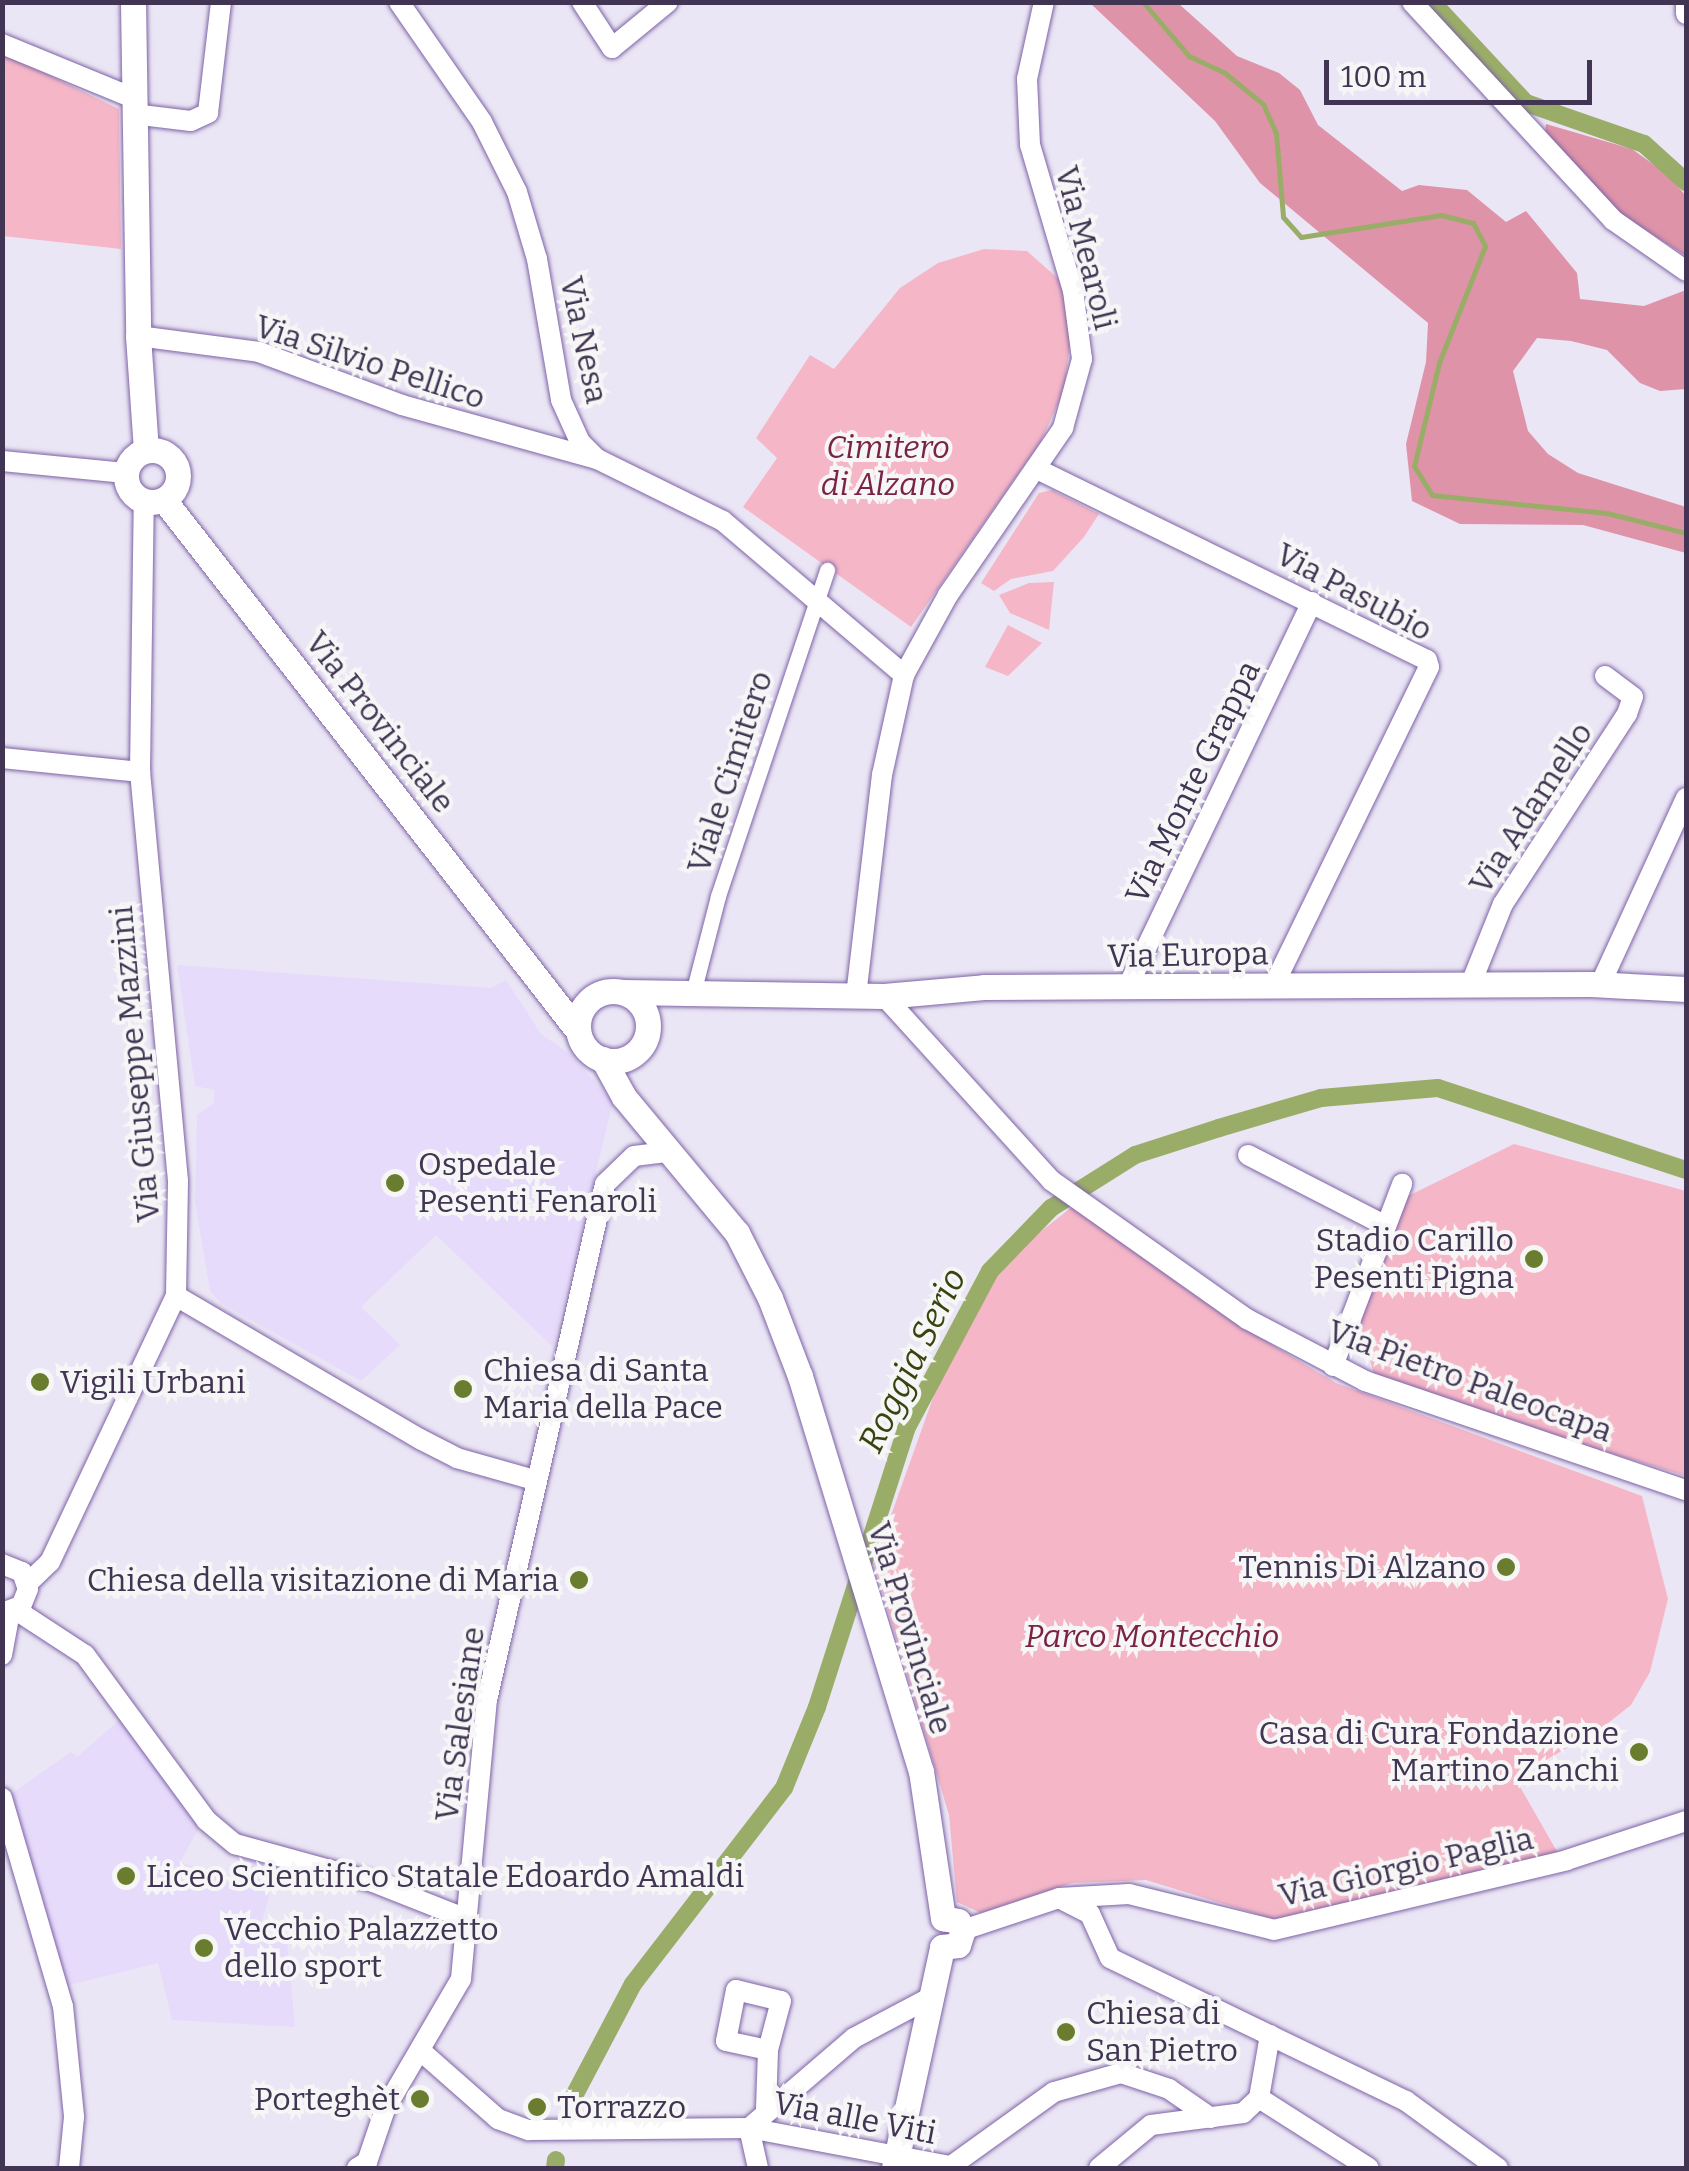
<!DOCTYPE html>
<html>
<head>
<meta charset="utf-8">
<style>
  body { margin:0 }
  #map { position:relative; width:1689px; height:2171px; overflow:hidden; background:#ebe6f5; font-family:Bitter,serif }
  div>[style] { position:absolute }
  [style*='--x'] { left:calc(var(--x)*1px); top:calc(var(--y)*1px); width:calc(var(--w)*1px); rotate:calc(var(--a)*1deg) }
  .built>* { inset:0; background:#e7dbfc }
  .green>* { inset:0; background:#f5b7c7 }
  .forest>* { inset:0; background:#df93a8 }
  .stream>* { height:5px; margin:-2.5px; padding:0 2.5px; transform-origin:2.5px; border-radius:2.5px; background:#9aad68 }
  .canal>* { height:18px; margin:-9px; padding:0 9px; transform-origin:9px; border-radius:9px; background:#9aad68 }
  .roads { filter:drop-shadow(0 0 2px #7e63a7) drop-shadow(0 0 2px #7e63a7) }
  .pedestrian>* { height:15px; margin:-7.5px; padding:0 7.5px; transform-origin:7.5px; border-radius:7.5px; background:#fff }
  .minor>* { height:20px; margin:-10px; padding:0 10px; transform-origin:10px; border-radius:10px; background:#fff }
  .tertiary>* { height:25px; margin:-12.5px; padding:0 12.5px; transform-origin:12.5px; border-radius:12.5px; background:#fff }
  .tertiary>.ring { margin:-12.5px; padding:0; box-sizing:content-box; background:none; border:25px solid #fff; border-radius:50% }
  .dots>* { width:28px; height:28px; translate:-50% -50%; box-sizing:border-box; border:5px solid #f6f6f6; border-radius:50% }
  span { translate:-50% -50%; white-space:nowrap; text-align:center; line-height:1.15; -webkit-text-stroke:8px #f6f6f6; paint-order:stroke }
  .street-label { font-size:32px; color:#413553 }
  .park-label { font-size:32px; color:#7b2344; font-style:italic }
  .poi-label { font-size:32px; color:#413553 }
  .left { translate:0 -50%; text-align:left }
  .right { translate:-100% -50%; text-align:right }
  .water-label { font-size:35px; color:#384410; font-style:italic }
  .frame { position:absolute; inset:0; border:5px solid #413553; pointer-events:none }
  .scale { position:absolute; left:1324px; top:60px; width:268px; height:45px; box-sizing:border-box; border:5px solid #413553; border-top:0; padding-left:12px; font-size:30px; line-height:35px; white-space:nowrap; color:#413553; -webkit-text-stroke:8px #f6f6f6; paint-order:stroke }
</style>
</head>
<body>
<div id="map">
  <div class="built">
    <i style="clip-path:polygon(177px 965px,491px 988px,506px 980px,541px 1034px,570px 1054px,613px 1102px,553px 1347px,436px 1235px,361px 1307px,400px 1345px,361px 1381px,222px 1304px,210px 1291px,195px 1202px,197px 1115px,214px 1103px,214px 1090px,195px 1086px)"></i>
    <i style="clip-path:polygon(123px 1717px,201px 1824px,180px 1862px,236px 1882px,244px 1857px,277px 1869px,259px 1931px,287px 1940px,295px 2027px,172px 2020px,158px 1963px,61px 1987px,11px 1794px,71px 1752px,77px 1757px)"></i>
  </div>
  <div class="green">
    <i style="clip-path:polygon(3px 53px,119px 109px,121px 249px,3px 236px)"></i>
    <i style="clip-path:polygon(984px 249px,1027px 251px,1062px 282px,1071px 335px,1064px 390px,1041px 441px,911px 627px,743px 507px,777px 458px,756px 438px,810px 355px,834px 369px,900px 288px,938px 263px)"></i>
    <i style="clip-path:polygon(1052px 490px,1099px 514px,1084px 537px,1053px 571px,1011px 579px,994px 591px,981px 583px,1039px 493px)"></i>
    <i style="clip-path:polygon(1054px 582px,1049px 630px,1010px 613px,999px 595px,1029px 583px)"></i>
    <i style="clip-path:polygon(1008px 625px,1042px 643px,1008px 676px,985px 667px)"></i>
    <i style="clip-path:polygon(1514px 1144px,1686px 1191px,1686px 1476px,1465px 1409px,1374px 1374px,1359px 1321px,1406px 1197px)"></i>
    <i style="clip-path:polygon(1072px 1207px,1237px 1324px,1336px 1383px,1642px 1496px,1668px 1599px,1650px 1672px,1631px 1705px,1603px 1727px,1515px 1778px,1559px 1855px,1273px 1919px,1146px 1880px,1072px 1883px,981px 1913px,957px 1902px,949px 1815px,874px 1563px,934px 1395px,981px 1295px,1026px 1243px)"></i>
  </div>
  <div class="forest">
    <i style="clip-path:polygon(1090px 3px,1178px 3px,1237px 56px,1279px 73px,1300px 90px,1318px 125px,1402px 191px,1419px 185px,1467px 190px,1506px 222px,1526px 211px,1577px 273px,1580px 299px,1644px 306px,1686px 290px,1686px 389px,1660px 391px,1640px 383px,1607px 350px,1571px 341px,1537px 338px,1513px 371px,1528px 431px,1548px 454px,1578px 473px,1686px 507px,1686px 553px,1583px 525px,1460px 524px,1412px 501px,1406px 444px,1426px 362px,1428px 323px,1260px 183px,1215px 121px)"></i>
    <i style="clip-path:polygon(1546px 124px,1632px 149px,1668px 175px,1686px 196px,1686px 256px,1622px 215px,1545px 132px)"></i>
  </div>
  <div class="stream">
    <i style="--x:1143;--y:2;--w:71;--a:49.6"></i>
    <i style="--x:1189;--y:56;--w:40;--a:25"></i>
    <i style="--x:1225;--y:73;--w:49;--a:39.2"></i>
    <i style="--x:1263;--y:104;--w:32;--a:66"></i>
    <i style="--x:1276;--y:133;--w:84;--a:85.2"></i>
    <i style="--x:1283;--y:217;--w:27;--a:48"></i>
    <i style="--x:1301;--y:237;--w:142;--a:-8.9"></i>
    <i style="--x:1441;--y:215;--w:33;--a:14"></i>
    <i style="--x:1473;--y:223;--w:26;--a:62"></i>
    <i style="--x:1485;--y:246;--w:126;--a:111.5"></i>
    <i style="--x:1439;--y:363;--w:106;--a:103.6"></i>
    <i style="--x:1414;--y:466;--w:34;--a:58"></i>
    <i style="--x:1432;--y:495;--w:176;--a:5.9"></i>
    <i style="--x:1607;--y:513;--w:81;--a:14.2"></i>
  </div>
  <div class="canal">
    <i style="--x:1432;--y:2;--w:138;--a:47.1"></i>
    <i style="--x:1526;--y:103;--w:125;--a:19.2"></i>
    <i style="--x:1644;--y:144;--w:57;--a:42.1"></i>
    <i style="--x:575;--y:2094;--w:124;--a:-62.2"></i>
    <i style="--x:633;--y:1984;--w:247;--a:-52.4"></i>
    <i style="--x:784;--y:1788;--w:87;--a:-67.8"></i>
    <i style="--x:817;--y:1707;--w:292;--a:-72.2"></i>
    <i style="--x:906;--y:1429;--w:179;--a:-62"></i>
    <i style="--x:990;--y:1271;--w:88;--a:-45.9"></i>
    <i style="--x:1051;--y:1208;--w:99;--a:-32.2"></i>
    <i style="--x:1135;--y:1155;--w:88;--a:-17.8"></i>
    <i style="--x:1219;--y:1128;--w:106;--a:-16.4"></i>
    <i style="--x:1321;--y:1098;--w:117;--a:-4.9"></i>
    <i style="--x:1438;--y:1088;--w:261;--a:18.3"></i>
    <i style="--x:555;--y:2168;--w:8;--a:-83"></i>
  </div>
  <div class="roads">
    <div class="pedestrian">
      <i style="--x:693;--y:993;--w:100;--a:-75.5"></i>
      <i style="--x:718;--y:896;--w:344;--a:-71.5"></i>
    </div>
    <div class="minor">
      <i style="--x:399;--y:2;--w:146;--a:55.3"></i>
      <i style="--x:482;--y:122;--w:78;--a:63.4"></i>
      <i style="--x:517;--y:192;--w:70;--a:73.4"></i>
      <i style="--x:537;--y:259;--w:143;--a:80.3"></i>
      <i style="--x:561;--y:400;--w:46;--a:65.7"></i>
      <i style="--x:580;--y:442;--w:24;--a:45"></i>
      <i style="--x:597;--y:459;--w:140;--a:26.2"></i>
      <i style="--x:723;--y:521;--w:238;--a:40.4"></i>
      <i style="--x:582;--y:2;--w:55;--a:56.9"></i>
      <i style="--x:612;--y:48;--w:72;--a:-39.4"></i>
      <i style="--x:1412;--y:2;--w:297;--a:47.3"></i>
      <i style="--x:1613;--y:220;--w:89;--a:34.9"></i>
      <i style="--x:1686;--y:2;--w:12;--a:90"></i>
      <i style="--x:2;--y:44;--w:142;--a:22.4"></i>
      <i style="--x:133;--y:114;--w:58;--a:6.9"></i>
      <i style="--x:191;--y:121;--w:19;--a:-25"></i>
      <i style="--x:208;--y:113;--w:112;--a:-83.3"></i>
      <i style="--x:138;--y:336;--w:122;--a:7.5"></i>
      <i style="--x:259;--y:352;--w:153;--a:20.3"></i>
      <i style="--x:402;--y:405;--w:202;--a:15.5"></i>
      <i style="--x:2;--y:461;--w:124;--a:5.6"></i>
      <i style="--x:1037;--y:469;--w:434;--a:26.1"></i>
      <i style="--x:1427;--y:660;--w:7;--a:74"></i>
      <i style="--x:1429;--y:667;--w:356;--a:116"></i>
      <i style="--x:2;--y:758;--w:139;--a:5.8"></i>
      <i style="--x:1600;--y:985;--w:206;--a:-65.3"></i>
      <i style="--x:1470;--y:986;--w:88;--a:-68.1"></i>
      <i style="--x:1503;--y:904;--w:227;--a:-56.9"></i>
      <i style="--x:1627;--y:714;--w:18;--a:-71"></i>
      <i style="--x:1633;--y:697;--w:35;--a:-143"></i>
      <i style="--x:1127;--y:988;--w:428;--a:-64.4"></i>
      <i style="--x:856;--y:996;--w:223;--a:-83.3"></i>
      <i style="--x:882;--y:775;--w:102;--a:-77.6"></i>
      <i style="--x:904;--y:675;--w:91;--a:-61.2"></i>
      <i style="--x:948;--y:595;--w:203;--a:-55.4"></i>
      <i style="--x:1063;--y:428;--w:72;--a:-74.6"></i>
      <i style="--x:1082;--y:359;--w:69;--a:-97.5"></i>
      <i style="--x:1073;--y:291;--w:152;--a:-106.4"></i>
      <i style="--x:1030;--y:145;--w:66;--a:-92.6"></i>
      <i style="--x:1027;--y:79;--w:79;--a:-77.6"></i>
      <i style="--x:884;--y:996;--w:250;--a:47.8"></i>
      <i style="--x:1052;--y:1181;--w:239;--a:35.3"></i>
      <i style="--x:1247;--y:1319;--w:133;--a:27.7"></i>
      <i style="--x:1365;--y:1381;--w:339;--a:18.8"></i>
      <i style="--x:1248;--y:1155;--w:155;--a:27.2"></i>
      <i style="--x:176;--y:1296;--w:283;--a:30.4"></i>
      <i style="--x:420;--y:1439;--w:42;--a:27.2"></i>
      <i style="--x:457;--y:1458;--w:81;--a:15.8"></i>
      <i style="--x:1333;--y:1366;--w:195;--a:-69.2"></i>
      <i style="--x:2;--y:1564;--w:22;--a:22"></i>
      <i style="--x:22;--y:1572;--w:18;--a:71"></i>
      <i style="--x:28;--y:1589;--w:18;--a:112"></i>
      <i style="--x:21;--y:1606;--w:20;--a:160"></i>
      <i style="--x:28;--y:1583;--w:30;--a:-44"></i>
      <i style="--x:50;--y:1562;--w:294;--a:-64.7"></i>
      <i style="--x:176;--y:1296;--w:115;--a:-89"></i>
      <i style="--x:178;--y:1181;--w:411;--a:-95.3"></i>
      <i style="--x:140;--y:772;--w:271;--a:-89.2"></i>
      <i style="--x:16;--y:1610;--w:82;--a:33.1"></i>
      <i style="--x:85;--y:1655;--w:205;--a:53.7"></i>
      <i style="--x:206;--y:1820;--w:38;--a:40"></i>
      <i style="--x:235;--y:1844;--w:143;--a:15.4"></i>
      <i style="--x:373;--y:1882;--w:98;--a:21.6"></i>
      <i style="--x:2;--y:1655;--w:44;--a:-79.5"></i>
      <i style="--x:2;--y:1798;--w:217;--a:73.7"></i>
      <i style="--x:63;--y:2006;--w:112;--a:84.3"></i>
      <i style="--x:74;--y:2117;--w:51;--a:95.6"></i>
      <i style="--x:1061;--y:1899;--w:33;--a:27"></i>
      <i style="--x:1090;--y:1914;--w:48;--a:65.6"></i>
      <i style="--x:1110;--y:1958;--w:329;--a:25.8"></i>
      <i style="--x:1406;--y:2101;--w:114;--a:36.1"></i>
      <i style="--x:963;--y:1930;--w:101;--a:-18.4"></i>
      <i style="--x:1059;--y:1898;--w:70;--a:-3.3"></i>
      <i style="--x:1129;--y:1894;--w:149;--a:13.9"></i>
      <i style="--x:1274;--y:1930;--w:301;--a:-13.4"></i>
      <i style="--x:1567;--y:1860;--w:125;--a:-18.1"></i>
      <i style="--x:736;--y:1990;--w:46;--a:13.7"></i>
      <i style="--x:781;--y:2001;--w:51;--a:104.9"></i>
      <i style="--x:768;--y:2050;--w:43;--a:-167.9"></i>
      <i style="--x:726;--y:2041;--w:52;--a:-78.9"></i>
      <i style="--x:422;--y:2052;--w:101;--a:41.4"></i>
      <i style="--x:498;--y:2119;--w:33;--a:20"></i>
      <i style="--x:529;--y:2130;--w:220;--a:-0.5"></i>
      <i style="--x:749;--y:2128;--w:206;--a:10.7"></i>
      <i style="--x:951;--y:2166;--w:127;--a:-35.7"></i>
      <i style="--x:1054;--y:2092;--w:70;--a:-15.8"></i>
      <i style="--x:1121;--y:2073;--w:51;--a:18.4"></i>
      <i style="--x:1169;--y:2089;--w:51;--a:34.6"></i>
      <i style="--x:1259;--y:2098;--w:130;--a:32.5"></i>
      <i style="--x:766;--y:2108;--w:58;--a:-88"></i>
      <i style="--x:749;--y:2128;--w:138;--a:-40.6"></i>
      <i style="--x:854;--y:2038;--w:87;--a:-28"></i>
      <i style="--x:749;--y:2128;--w:41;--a:77.3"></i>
      <i style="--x:357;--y:2168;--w:12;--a:-31"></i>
      <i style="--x:367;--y:2162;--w:56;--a:-71.2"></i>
      <i style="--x:385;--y:2109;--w:151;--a:-59.7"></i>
      <i style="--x:461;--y:1979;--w:280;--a:-84.7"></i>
      <i style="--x:487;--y:1700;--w:529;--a:-77.12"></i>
      <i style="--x:605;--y:1184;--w:40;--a:-44"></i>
      <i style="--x:634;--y:1156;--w:38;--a:-7"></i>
      <i style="--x:1099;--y:2168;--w:67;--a:-39.6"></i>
      <i style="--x:1151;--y:2125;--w:93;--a:-7.4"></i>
      <i style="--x:1243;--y:2113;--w:22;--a:-43"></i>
      <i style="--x:1259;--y:2098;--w:64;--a:-80.1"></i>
    </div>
    <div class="tertiary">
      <i style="--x:133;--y:2;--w:334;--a:89.1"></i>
      <i style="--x:138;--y:336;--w:114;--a:86"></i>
      <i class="ring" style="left:126px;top:450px;width:27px;height:27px"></i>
      <i style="--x:164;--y:500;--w:673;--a:52.06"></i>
      <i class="ring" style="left:578px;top:991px;width:45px;height:45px"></i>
      <i style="--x:623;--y:992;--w:261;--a:0.9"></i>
      <i style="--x:884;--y:996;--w:100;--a:-5.1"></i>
      <i style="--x:984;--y:987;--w:607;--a:-0.28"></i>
      <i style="--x:1591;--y:984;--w:95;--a:3"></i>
      <i style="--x:603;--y:1059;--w:43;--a:61.1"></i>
      <i style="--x:624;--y:1097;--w:177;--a:50.3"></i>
      <i style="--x:737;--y:1233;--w:73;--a:63.1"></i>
      <i style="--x:770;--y:1298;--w:84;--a:69"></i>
      <i style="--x:800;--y:1376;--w:413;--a:73"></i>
      <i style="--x:921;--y:1771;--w:149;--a:81.5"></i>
      <i style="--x:942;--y:1947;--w:16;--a:-7"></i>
      <i style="--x:958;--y:1945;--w:16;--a:-72"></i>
      <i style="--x:963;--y:1930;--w:10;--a:-119"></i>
      <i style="--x:958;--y:1921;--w:15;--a:-169"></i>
      <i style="--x:894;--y:2168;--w:226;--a:-77.7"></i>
    </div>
  </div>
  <div class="dots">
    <i style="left:395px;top:1183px;background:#6a7d2e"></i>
    <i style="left:1534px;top:1259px;background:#6a7d2e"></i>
    <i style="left:40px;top:1382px;background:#6a7d2e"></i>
    <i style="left:463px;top:1389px;background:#6a7d2e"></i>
    <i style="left:1506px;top:1567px;background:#6a7d2e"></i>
    <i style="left:579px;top:1580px;background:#6a7d2e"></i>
    <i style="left:1639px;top:1752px;background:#6a7d2e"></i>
    <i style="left:126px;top:1876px;background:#6a7d2e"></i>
    <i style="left:204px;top:1948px;background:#6a7d2e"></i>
    <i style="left:1066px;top:2032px;background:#6a7d2e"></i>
    <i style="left:420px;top:2099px;background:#6a7d2e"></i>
    <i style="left:537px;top:2107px;background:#6a7d2e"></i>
  </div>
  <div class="street-label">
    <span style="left:1086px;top:248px;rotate:76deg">Via Mearoli</span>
    <span style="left:584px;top:340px;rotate:78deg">Via Nesa</span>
    <span style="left:370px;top:362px;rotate:18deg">Via Silvio Pellico</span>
    <span style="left:1354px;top:592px;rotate:28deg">Via Pasubio</span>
    <span style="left:380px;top:722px;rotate:52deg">Via Provinciale</span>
    <span style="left:730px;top:772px;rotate:-72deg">Viale Cimitero</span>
    <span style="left:1193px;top:782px;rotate:-64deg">Via Monte Grappa</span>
    <span style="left:1531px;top:808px;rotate:-57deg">Via Adamello</span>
    <span style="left:1188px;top:955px;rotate:-1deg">Via Europa</span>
    <span style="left:135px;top:1064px;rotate:-95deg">Via Giuseppe Mazzini</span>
    <span style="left:1470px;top:1381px;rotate:20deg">Via Pietro Paleocapa</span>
    <span style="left:910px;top:1628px;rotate:73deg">Via Provinciale</span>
    <span style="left:460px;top:1724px;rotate:-82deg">Via Salesiane</span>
    <span style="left:1406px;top:1867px;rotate:-13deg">Via Giorgio Paglia</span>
    <span style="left:855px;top:2118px;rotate:11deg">Via alle Viti</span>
  </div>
  <div class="park-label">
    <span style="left:888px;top:466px">Cimitero<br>di Alzano</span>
    <span style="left:1152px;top:1636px">Parco Montecchio</span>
  </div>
  <div class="poi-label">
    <span class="left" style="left:418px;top:1183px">Ospedale<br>Pesenti Fenaroli</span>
    <span class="right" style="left:1514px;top:1259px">Stadio Carillo<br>Pesenti Pigna</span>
    <span class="left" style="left:483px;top:1389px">Chiesa di Santa<br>Maria della Pace</span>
    <span class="left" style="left:60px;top:1382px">Vigili Urbani</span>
    <span class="right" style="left:1486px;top:1567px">Tennis Di Alzano</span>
    <span class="right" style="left:559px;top:1580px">Chiesa della visitazione di Maria</span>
    <span class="right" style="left:1619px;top:1752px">Casa di Cura Fondazione<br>Martino Zanchi</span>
    <span class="left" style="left:146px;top:1876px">Liceo Scientifico Statale Edoardo Amaldi</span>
    <span class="left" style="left:224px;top:1948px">Vecchio Palazzetto<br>dello sport</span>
    <span class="left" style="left:1086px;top:2032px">Chiesa di<br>San Pietro</span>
    <span class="right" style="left:400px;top:2099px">Porteghèt</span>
    <span class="left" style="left:557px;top:2107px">Torrazzo</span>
  </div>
  <div class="water-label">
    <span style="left:912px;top:1360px;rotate:-64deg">Roggia Serio</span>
  </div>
  <div class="frame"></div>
  <div class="scale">100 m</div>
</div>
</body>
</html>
